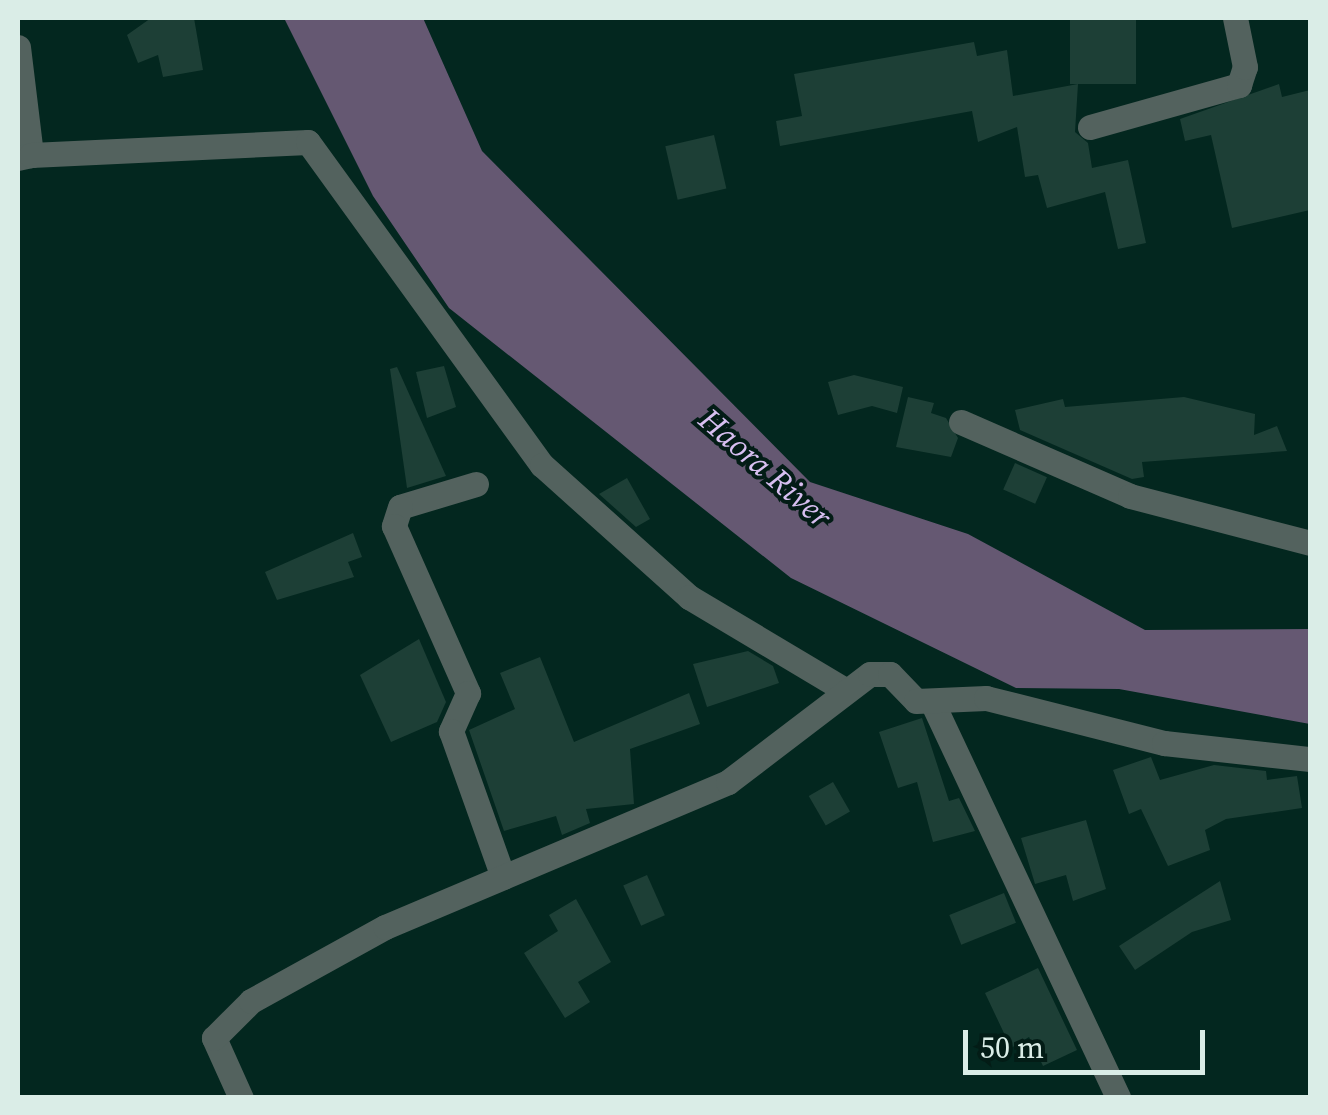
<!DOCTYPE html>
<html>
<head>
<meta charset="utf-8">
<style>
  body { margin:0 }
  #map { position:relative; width:1328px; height:1115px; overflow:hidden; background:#03271f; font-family:"Source Serif 4",serif }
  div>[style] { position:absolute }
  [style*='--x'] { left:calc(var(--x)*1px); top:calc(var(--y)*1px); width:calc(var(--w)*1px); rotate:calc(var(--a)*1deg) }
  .water>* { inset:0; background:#655872 }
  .building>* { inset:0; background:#1d3f36; transform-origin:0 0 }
  .minor>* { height:25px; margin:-12.5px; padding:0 12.5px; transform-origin:12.5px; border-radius:12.5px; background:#53625e }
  span { translate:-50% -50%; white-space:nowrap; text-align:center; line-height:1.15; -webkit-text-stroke:8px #031c16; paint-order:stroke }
  .water-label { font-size:32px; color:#d8bff1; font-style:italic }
  .frame { position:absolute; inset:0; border:20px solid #daede7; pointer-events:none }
  .scale { position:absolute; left:963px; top:1030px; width:242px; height:45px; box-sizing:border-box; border:5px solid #daede7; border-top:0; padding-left:12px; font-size:30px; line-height:35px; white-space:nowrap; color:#daede7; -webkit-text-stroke:8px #031c16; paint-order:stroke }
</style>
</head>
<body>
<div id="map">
  <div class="water">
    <i style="clip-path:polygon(284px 18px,423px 18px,482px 151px,810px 482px,968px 534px,1145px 630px,1310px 629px,1310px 724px,1119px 689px,1016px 688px,791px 578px,449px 308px,373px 196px)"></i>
  </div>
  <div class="building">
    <i style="clip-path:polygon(151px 18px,194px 18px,203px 70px,163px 77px,158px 55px,138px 63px,127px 35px)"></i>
    <i style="left:1070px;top:18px;width:66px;height:66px"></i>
    <i style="clip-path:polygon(974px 42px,977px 56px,1007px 50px,1013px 96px,1078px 84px,1075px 132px,1088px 143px,1092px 168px,1128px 160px,1146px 243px,1118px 249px,1105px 192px,1047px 208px,1038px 175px,1025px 177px,1017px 127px,978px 142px,972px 111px,780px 146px,776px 121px,802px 116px,794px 74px)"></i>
    <i style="clip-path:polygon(1279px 84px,1282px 97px,1310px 90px,1310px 210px,1232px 228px,1211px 135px,1185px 141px,1180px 119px)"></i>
    <i style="left:714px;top:135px;width:55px;height:50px;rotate:77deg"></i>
    <i style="clip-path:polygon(444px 366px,456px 407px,427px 418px,416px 372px)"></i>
    <i style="clip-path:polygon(397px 367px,446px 476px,407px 488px,390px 369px)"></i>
    <i style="clip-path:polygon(854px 375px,903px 387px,897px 413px,872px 406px,838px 415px,828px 382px)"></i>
    <i style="clip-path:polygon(908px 397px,934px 403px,931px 413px,946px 418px,958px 438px,951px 457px,896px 447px)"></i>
    <i style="clip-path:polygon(1184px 397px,1255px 414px,1254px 435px,1277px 426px,1287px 451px,1142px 462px,1144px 477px,1132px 479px,1020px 430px,1015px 410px,1063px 399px,1065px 407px)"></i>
    <i style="left:1015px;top:463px;width:35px;height:29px;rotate:24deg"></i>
    <i style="clip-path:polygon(627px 478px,650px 519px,636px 527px,599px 494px)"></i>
    <i style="clip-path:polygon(353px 533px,362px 557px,348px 562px,354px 577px,277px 600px,265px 572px)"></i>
    <i style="clip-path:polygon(419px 639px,446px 702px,437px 722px,391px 742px,360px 675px)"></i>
    <i style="clip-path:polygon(748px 651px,773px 666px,779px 683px,707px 707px,693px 664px)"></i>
    <i style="clip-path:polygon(540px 657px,574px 742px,689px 693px,700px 724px,630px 749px,634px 804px,586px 809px,590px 823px,562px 835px,556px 816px,504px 831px,469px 730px,515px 709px,500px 673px)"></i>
    <i style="clip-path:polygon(922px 718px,949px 801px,959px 798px,975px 831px,933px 842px,917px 782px,898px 788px,879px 732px)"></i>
    <i style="clip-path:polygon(1151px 757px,1160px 780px,1214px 765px,1266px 771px,1267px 780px,1297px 776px,1302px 808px,1226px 819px,1205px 830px,1210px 850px,1168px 866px,1141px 809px,1129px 814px,1113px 770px)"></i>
    <i style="left:833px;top:782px;width:34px;height:28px;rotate:60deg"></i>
    <i style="clip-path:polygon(1086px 820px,1106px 889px,1073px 901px,1066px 875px,1035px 884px,1021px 838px)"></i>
    <i style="left:647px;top:875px;width:44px;height:26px;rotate:66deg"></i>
    <i style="clip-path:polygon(1220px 881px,1231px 920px,1192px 932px,1135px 970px,1119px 946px)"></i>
    <i style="left:1004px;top:893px;width:32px;height:59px;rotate:68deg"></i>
    <i style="clip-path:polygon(576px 899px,611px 962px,578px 982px,590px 1002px,565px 1018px,524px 953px,558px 931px,549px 915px)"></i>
    <i style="clip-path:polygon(1038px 968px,1077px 1050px,1043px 1066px,1029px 1037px,1011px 1048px,985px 993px)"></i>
  </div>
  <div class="minor">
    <i style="--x:18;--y:47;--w:109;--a:83.1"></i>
    <i style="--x:31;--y:155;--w:13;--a:167"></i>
    <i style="--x:1090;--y:127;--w:155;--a:-15.7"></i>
    <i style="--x:1239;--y:85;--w:19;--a:-72"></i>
    <i style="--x:1245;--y:67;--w:50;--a:-101.5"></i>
    <i style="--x:31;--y:155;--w:277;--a:-2.7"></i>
    <i style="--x:308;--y:142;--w:399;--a:54.1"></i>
    <i style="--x:542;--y:465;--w:198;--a:41.9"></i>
    <i style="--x:689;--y:597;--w:182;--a:30.8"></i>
    <i style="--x:961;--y:422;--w:184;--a:23.6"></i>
    <i style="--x:1130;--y:496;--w:186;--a:14.6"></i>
    <i style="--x:476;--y:484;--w:79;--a:163.2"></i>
    <i style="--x:400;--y:507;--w:20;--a:108"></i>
    <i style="--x:394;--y:526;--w:183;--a:66.1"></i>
    <i style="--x:468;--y:693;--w:42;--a:114.1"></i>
    <i style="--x:451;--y:731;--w:155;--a:70.4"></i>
    <i style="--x:933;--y:704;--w:435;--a:64.8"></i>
    <i style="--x:241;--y:1098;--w:66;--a:-114.2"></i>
    <i style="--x:214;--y:1038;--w:52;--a:-45"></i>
    <i style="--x:251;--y:1001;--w:153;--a:-28.9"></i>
    <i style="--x:385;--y:927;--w:372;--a:-22.9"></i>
    <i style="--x:728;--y:782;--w:178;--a:-37.3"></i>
    <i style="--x:870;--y:674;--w:20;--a:0"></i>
    <i style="--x:890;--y:674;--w:37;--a:46"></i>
    <i style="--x:916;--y:701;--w:70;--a:-2.5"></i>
    <i style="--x:986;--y:698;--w:184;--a:14.2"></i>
    <i style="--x:1164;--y:743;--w:147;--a:6.3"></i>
  </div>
  <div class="water-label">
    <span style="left:765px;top:468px;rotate:41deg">Haora River</span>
  </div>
  <div class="frame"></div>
  <div class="scale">50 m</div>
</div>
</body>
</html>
